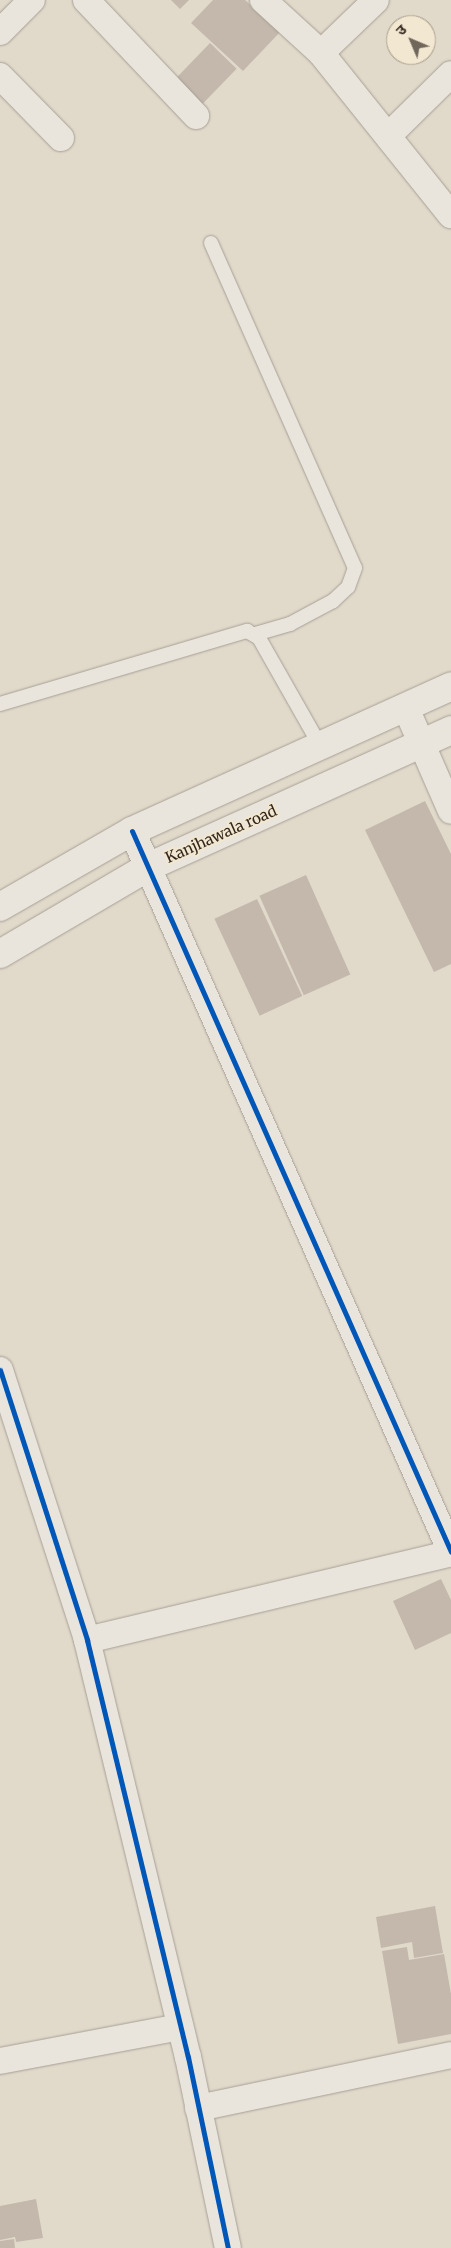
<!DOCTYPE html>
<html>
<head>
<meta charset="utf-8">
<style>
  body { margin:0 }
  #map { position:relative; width:451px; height:2248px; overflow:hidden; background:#e1dacb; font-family:Merriweather,"Noto Sans Devanagari",serif }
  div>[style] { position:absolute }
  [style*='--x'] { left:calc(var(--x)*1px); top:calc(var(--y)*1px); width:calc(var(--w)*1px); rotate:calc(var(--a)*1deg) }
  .building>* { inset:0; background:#c4b8ac; transform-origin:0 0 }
  .roads { filter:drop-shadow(0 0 1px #a69f94) drop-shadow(0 0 1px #a69f94) }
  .lane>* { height:14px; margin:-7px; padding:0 7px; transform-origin:7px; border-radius:7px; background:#e9e5dc }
  .street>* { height:26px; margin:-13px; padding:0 13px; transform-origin:13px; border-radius:13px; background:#e9e5dc }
  .secondary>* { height:28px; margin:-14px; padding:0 14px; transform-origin:14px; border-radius:14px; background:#e9e5dc }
  .cycleway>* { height:5px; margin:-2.5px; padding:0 2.5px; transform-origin:2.5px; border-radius:2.5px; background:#0057b8 }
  span { translate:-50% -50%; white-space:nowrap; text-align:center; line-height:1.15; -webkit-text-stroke:4px #f2e7d0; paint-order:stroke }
  .street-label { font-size:15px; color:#33271d }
  .north { position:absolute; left:386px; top:15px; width:50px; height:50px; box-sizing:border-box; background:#f2e7d0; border:1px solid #a69a88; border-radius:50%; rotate:315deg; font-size:14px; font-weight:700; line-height:20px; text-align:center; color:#33271d }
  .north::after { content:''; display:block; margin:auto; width:18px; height:22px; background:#70665a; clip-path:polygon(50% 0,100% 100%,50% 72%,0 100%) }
</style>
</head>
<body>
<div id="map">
  <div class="building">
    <i style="clip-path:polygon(171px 0,189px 0,180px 9px)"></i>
    <i style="clip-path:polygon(213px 0,245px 0,280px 32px,243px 71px,191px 23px)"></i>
    <i style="left:210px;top:43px;width:37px;height:52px;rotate:44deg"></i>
    <i style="clip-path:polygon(425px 801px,451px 854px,451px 964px,434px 972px,365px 830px)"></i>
    <i style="left:306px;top:875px;width:109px;height:51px;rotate:66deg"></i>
    <i style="left:257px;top:899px;width:107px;height:47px;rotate:65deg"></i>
    <i style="clip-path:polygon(441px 1579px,451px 1600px,451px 1633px,415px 1650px,393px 1601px)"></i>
    <i style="clip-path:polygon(435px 1906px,443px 1953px,414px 1958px,412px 1942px,381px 1948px,376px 1917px)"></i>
    <i style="clip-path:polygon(407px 1947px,409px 1960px,444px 1954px,451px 1994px,451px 2034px,398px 2044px,382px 1951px)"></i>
    <i style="clip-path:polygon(36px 2199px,43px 2238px,16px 2242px,15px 2237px,0 2240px,0 2206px)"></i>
    <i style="clip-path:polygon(14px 2239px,15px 2248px,0 2248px,0 2241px)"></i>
  </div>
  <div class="roads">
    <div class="lane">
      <i style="--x:211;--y:243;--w:355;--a:66.1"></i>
      <i style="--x:355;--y:568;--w:20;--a:110"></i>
      <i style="--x:348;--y:587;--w:21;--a:137"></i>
      <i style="--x:333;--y:601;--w:49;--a:151.9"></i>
      <i style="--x:290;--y:624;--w:36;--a:164"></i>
      <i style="--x:0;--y:704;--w:258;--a:-16.5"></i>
      <i style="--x:247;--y:631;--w:14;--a:30"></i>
      <i style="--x:259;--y:638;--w:125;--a:60.4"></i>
    </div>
    <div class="street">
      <i style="--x:86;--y:0;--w:160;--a:46.5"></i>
      <i style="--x:263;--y:0;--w:79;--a:42.4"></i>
      <i style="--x:321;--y:53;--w:208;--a:51.3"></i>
      <i style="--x:0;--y:32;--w:45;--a:-45"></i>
      <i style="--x:321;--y:53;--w:76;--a:-43.9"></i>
      <i style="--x:0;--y:76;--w:87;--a:45.5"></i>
      <i style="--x:388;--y:136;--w:88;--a:-44.5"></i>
      <i style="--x:406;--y:708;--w:112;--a:66.4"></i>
      <i style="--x:132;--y:831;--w:788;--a:66.13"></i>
      <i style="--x:0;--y:1370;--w:284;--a:72.1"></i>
      <i style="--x:87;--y:1640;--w:429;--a:76.4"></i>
      <i style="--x:188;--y:2057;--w:195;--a:78.2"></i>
      <i style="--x:87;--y:1640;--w:374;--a:-13.4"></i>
      <i style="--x:0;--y:2061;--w:183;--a:-10.7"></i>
      <i style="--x:198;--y:2108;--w:258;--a:-11.8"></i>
    </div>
    <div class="secondary">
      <i style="--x:0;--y:907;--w:152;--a:-29.9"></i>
      <i style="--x:132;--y:831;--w:350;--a:-24.4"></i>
      <i style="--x:0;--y:954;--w:172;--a:-30.4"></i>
      <i style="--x:148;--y:867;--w:333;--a:-24.3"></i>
    </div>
  </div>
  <div class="cycleway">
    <i style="--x:132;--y:831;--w:788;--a:66.13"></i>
    <i style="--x:0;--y:1370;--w:284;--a:72.1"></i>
    <i style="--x:87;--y:1640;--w:429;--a:76.4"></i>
    <i style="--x:188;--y:2057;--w:195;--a:78.2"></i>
  </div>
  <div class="street-label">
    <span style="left:221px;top:834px;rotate:-24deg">Kanjhawala road</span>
  </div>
  <div class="north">उ</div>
</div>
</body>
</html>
